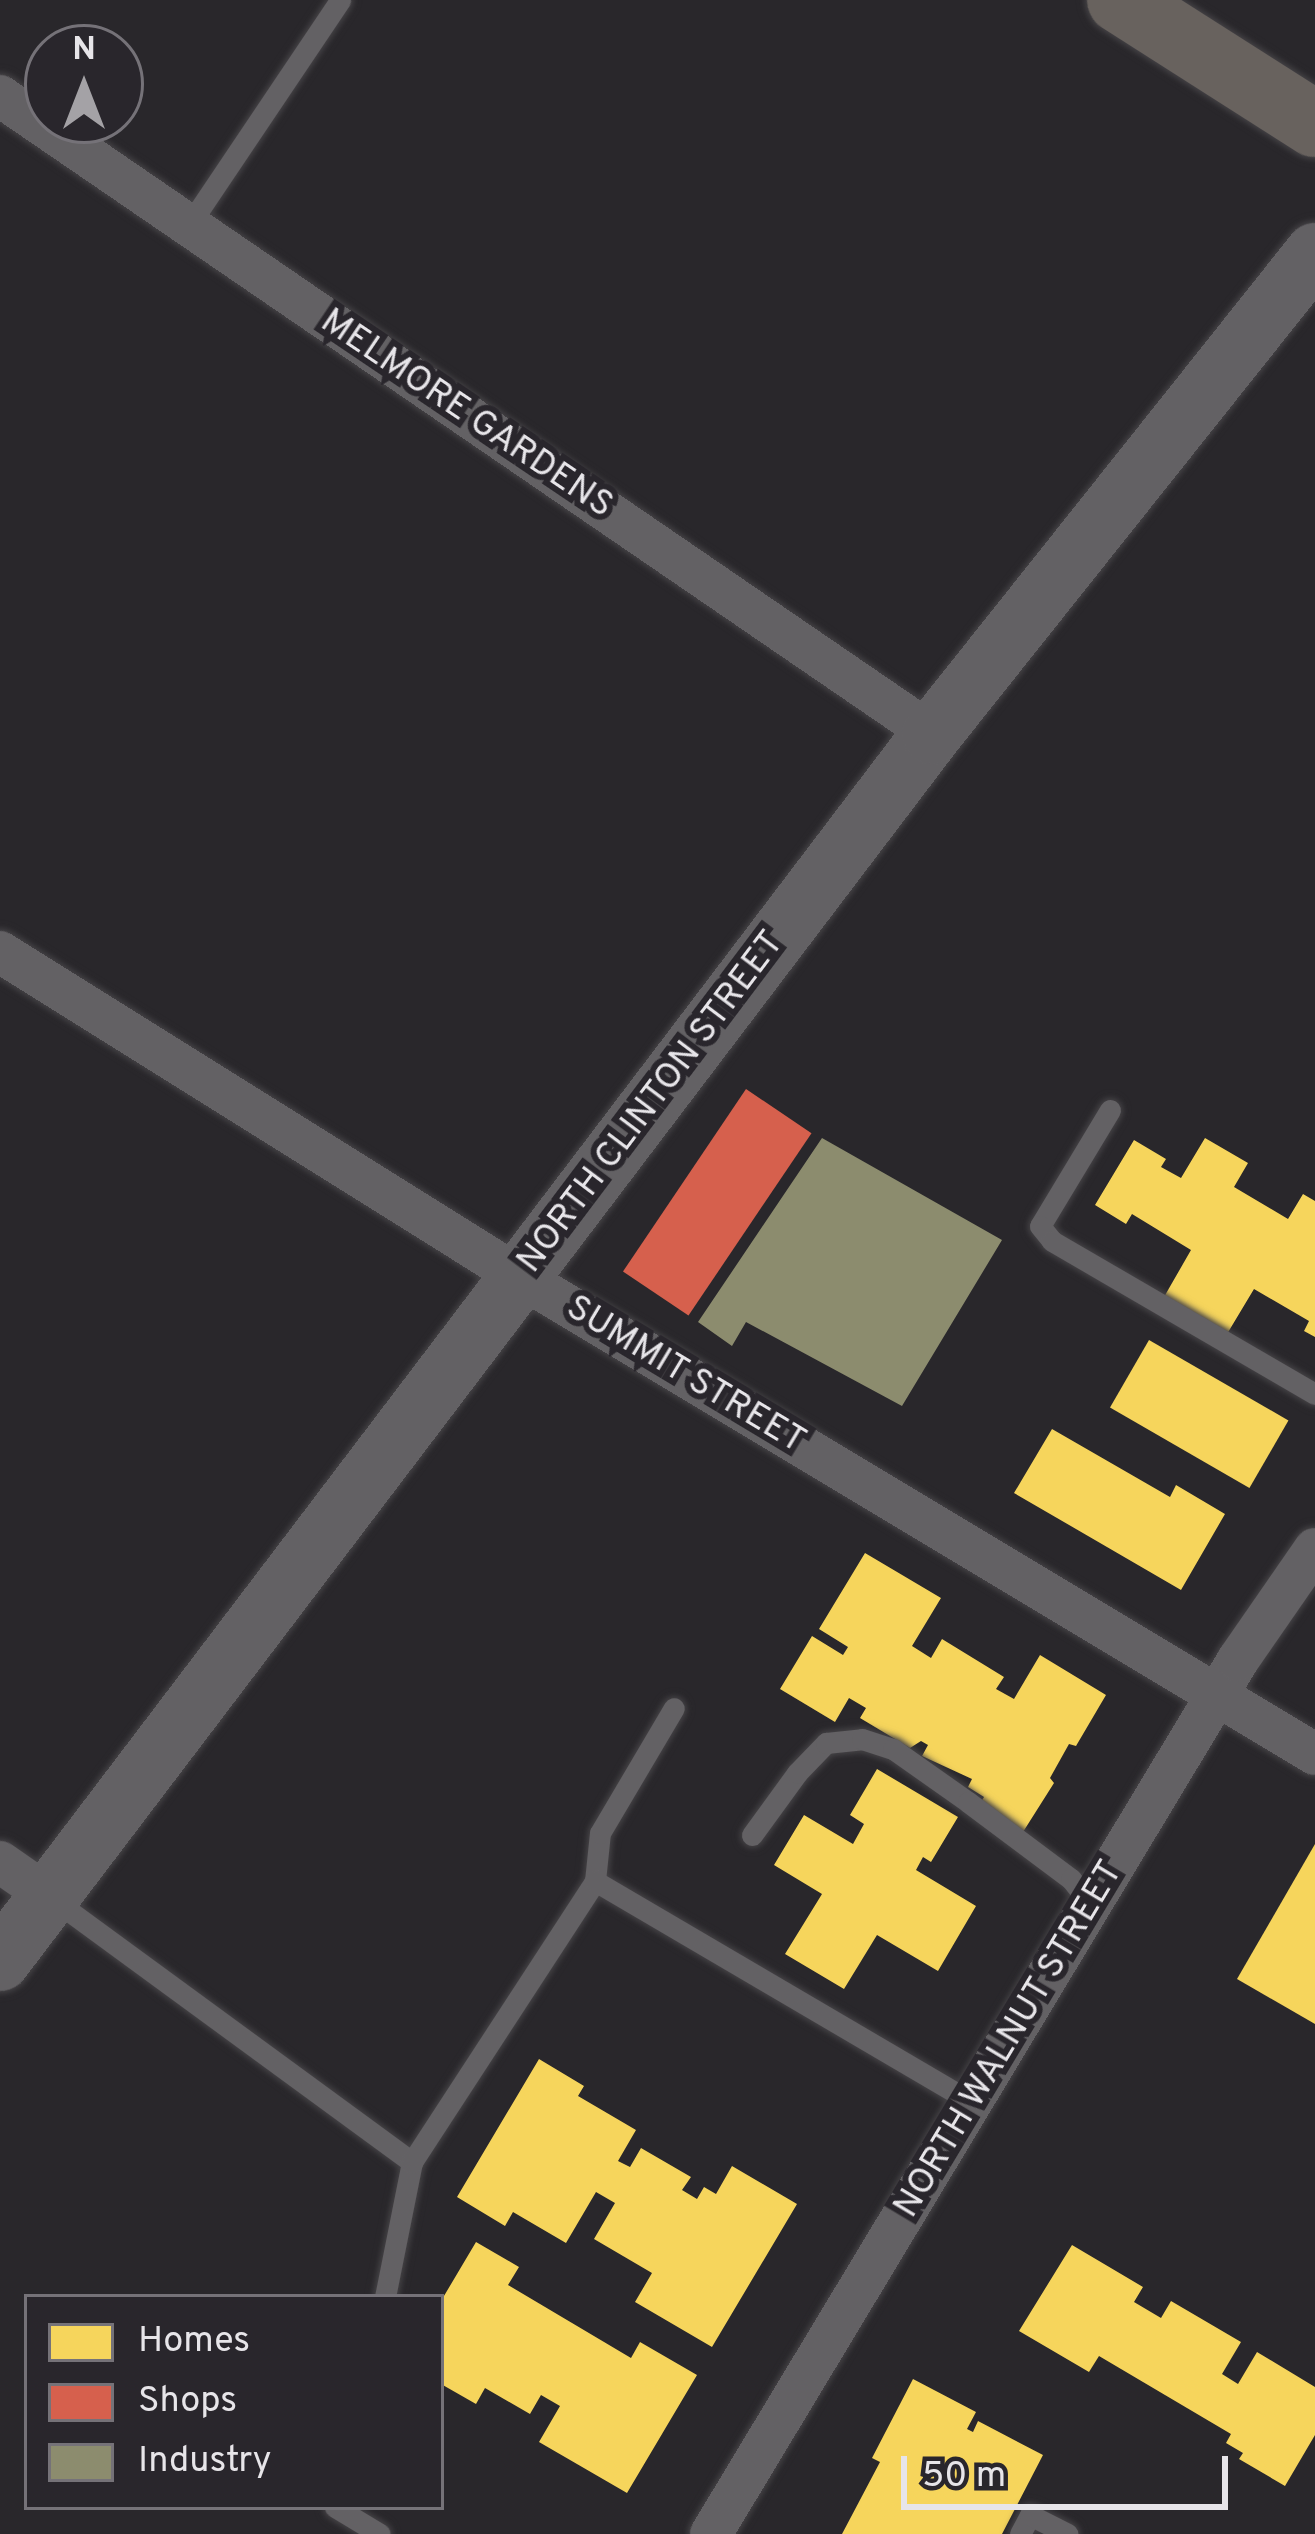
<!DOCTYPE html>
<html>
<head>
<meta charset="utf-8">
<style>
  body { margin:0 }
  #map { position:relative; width:1315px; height:2534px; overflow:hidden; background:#29272b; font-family:Overpass,sans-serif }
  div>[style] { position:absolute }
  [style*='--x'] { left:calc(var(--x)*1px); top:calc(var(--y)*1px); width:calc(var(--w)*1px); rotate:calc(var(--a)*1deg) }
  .homes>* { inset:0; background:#f6d55c; transform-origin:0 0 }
  .shops>* { inset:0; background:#d6604d; transform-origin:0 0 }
  .industry>* { inset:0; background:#8c8c6e }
  .roads { filter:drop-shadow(0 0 3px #454346) drop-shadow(0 0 3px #454346) }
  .lane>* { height:21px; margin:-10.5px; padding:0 10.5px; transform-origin:10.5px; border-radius:10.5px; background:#636164 }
  .street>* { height:42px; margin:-21px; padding:0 21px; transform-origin:21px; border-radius:21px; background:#636164 }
  .secondary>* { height:60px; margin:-30px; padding:0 30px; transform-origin:30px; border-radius:30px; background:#636164 }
  .primary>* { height:66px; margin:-33px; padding:0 33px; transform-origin:33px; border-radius:33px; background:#68625e }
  span { translate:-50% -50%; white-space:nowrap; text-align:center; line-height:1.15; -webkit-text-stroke:12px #29262c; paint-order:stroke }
  .street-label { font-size:36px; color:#e7e5e9 }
  .legend { position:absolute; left:24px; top:2294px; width:420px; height:216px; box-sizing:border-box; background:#29262c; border:3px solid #757278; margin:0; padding:15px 21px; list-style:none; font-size:36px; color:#e7e5e9 }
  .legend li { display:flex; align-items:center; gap:24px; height:60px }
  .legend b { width:60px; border:3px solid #757278 }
  .north { position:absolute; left:24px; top:24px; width:120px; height:120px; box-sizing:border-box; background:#29262c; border:3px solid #757278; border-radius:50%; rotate:0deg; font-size:33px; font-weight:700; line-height:48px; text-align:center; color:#e7e5e9 }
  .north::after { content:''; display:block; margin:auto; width:42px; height:54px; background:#a4a2a6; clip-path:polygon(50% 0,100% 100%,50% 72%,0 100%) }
  .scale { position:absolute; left:901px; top:2456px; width:327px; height:54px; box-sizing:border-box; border:6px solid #e7e5e9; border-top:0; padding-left:15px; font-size:36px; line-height:42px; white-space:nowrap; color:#e7e5e9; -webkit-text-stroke:9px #29262c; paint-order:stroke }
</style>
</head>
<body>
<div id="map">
  <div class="homes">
    <i style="clip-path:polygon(1205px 1138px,1248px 1163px,1234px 1187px,1288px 1219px,1303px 1194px,1315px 1201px,1315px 1337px,1304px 1331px,1309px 1321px,1254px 1289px,1227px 1334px,1164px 1297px,1191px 1250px,1132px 1214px,1126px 1224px,1095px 1205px,1134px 1140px,1166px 1159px,1161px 1167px,1181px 1178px)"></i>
    <i style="left:1149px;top:1340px;width:161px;height:78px;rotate:30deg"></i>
    <i style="clip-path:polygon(1052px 1429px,1170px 1497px,1176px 1485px,1225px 1514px,1181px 1590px,1014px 1493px)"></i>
    <i style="clip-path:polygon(865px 1553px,941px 1598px,912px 1646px,931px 1658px,942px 1639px,1004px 1677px,996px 1689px,1014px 1699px,1040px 1655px,1106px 1695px,1076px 1746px,1069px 1744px,1050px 1778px,1054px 1783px,1023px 1832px,979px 1805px,984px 1797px,968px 1787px,972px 1779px,922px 1756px,928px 1745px,921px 1741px,910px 1748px,860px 1718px,866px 1708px,849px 1698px,835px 1722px,780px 1689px,812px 1636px,843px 1655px,848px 1647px,819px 1629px)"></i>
    <i style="clip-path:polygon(877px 1769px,958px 1817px,931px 1862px,923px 1857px,916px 1870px,976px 1906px,938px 1971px,877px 1935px,844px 1989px,785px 1954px,822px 1894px,774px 1865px,804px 1815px,853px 1844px,864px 1824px,850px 1815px)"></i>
    <i style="clip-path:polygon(1315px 1844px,1315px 2024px,1237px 1979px)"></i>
    <i style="clip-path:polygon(539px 2059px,584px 2086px,578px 2096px,636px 2130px,618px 2161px,630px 2167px,641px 2148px,691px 2177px,682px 2190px,697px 2199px,704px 2187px,716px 2194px,732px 2166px,797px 2204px,712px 2347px,635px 2302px,652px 2273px,594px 2239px,615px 2203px,596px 2192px,566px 2243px,513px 2212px,505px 2226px,457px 2197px)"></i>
    <i style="clip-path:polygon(476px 2242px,519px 2267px,508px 2285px,631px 2358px,640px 2342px,697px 2375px,627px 2493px,539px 2442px,560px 2406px,541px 2395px,530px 2414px,485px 2388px,476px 2404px,441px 2384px,441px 2301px)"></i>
    <i style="clip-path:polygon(1072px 2245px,1143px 2287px,1134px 2302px,1161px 2318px,1171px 2301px,1241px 2342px,1222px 2374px,1238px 2384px,1257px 2352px,1315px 2387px,1315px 2435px,1285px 2486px,1239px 2459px,1243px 2453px,1226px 2443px,1231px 2434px,1099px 2356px,1089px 2372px,1019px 2331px)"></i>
    <i style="clip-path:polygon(913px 2379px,976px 2412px,967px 2429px,973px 2432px,978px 2421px,1043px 2455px,1002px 2534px,842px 2534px,880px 2462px,872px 2458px)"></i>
  </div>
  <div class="shops">
    <i style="left:746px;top:1089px;width:79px;height:220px;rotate:34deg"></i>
  </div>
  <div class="industry">
    <i style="clip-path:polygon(822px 1138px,1002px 1240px,902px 1406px,746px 1322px,732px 1346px,698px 1322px)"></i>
  </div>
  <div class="roads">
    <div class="lane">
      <i style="--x:189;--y:225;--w:271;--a:-56.1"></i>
      <i style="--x:1110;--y:1110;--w:135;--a:121.1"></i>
      <i style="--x:1040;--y:1226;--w:19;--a:51"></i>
      <i style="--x:1052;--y:1241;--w:304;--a:30.2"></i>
      <i style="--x:752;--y:1835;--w:77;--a:-54"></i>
      <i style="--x:797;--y:1773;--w:42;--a:-46"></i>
      <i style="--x:826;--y:1743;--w:36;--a:-6"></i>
      <i style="--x:862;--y:1739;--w:33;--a:18"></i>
      <i style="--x:893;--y:1749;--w:92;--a:35.2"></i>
      <i style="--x:968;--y:1802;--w:129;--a:36.8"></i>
      <i style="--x:1071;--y:1879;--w:33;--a:52"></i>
      <i style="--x:595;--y:1881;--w:48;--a:-84.1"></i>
      <i style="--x:600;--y:1833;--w:145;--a:-59.4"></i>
      <i style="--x:54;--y:1900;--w:444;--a:36.2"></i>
      <i style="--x:385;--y:2297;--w:138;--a:-78.7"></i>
      <i style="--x:412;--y:2162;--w:335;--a:-56.9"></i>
      <i style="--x:595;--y:1881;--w:437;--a:30.4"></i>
      <i style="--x:335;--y:2507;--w:52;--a:31"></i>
      <i style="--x:1020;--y:2534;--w:21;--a:-62"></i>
      <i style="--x:1030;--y:2515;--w:42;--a:26.6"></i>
    </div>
    <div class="street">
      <i style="--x:0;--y:96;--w:1129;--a:34.39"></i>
      <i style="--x:0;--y:952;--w:613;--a:32.01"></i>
      <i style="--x:520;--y:1277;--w:927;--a:30.96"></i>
      <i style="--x:0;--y:1862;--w:60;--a:34.8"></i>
      <i style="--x:711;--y:2534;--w:1021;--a:-58.91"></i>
      <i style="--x:1238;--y:1660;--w:135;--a:-55.3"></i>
    </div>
    <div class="secondary">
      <i style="--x:0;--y:1961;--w:1541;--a:-52.78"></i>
      <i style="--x:932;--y:734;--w:615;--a:-51.47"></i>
    </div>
    <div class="primary">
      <i style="--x:1120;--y:0;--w:231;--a:32.5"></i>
    </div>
  </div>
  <div class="street-label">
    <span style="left:466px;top:415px;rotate:34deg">MELMORE GARDENS</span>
    <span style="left:652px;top:1103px;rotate:-53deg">NORTH CLINTON STREET</span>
    <span style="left:685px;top:1376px;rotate:31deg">SUMMIT STREET</span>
    <span style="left:1010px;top:2040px;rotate:-59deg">NORTH WALNUT STREET</span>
  </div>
  <ul class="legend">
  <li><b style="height:33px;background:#f6d55c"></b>Homes</li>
  <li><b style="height:33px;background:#d6604d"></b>Shops</li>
  <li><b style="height:33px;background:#8c8c6e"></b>Industry</li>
  </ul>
  <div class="north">N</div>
  <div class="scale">50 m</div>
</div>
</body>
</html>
